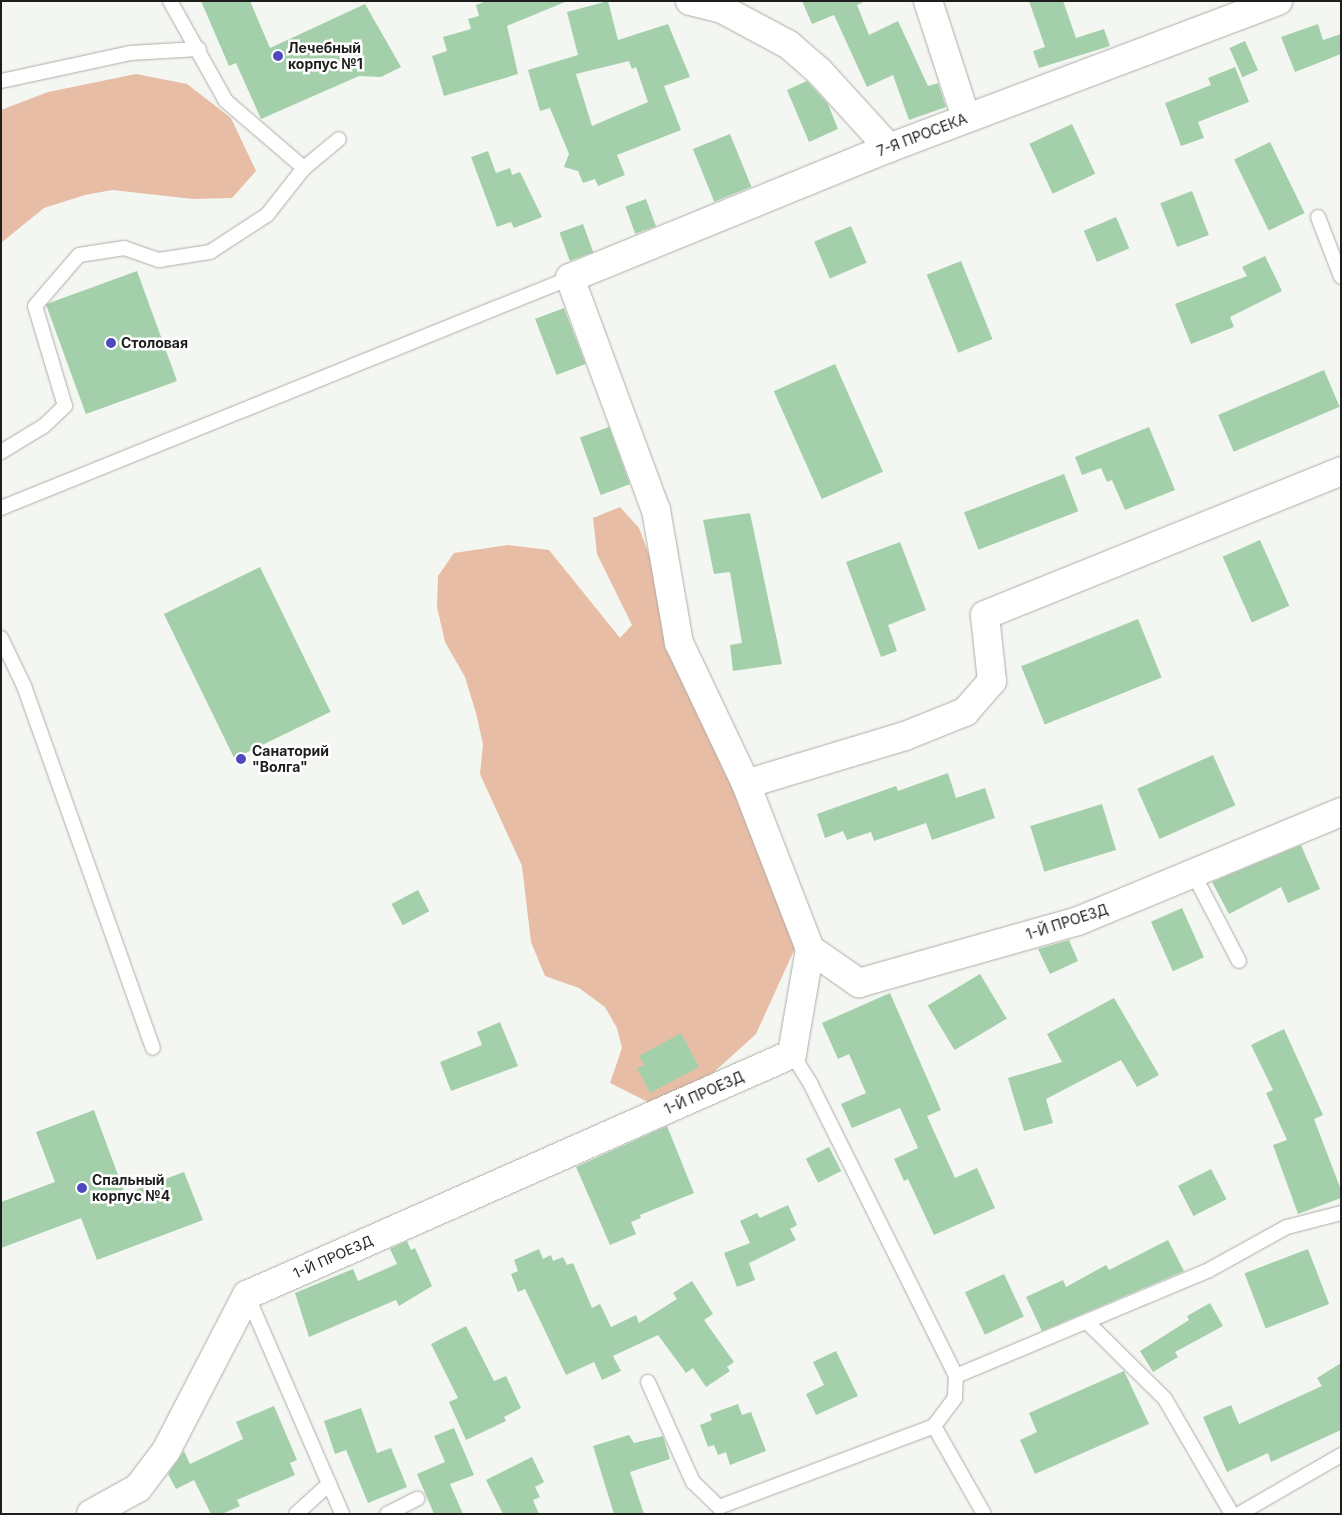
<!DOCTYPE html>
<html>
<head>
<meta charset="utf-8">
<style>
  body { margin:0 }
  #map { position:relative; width:1342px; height:1515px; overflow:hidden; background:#f4f6f1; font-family:Inter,sans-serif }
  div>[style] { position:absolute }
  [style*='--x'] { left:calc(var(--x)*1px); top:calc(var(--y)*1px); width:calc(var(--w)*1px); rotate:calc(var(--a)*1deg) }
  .green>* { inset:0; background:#e7bda6 }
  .building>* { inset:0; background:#a3d0aa; transform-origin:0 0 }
  .roads { filter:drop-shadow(0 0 1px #acada8) drop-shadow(0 0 1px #acada8) }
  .lane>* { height:14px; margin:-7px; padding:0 7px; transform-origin:7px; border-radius:7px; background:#fff }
  .street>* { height:28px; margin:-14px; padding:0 14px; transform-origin:14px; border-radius:14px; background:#fff }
  .secondary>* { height:28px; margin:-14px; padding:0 14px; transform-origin:14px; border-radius:14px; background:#fff }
  .dots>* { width:14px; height:14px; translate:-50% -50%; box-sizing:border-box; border:2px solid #fff; border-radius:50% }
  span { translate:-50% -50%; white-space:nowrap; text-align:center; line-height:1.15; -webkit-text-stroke:5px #fff; paint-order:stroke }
  .poi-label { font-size:14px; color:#1e1f1d; font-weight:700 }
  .left { translate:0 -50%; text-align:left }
  .street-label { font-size:14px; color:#1e1f1d }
  .frame { position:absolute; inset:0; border:2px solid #1e1f1d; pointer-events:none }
</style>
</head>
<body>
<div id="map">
  <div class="green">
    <i style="clip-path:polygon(136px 74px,187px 84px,231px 118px,256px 171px,232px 198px,193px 199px,112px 190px,85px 195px,44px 208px,1px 243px,1px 110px,48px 92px)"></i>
    <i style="clip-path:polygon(620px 507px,639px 528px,796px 946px,756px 1034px,713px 1073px,680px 1095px,648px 1102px,610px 1083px,622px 1048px,617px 1028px,605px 1007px,579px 988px,545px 976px,531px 942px,522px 866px,480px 774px,483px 744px,476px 713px,465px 677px,445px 642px,437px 607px,438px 576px,454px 553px,508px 545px,549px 550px,620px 638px,632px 625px,597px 554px,593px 518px)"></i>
  </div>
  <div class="building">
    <i style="clip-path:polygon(201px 1px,250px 1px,270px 48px,365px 4px,401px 67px,381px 77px,359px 76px,261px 119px,236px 63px,229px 66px)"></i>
    <i style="clip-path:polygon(487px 1px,565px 2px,507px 26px,518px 74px,444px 96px,432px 56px,447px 51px,443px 37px,471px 29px,468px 19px,479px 16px,476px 5px)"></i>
    <i style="clip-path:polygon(evenodd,608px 1px,618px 40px,668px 24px,690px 77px,664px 86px,681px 130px,617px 155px,625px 175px,598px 186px,595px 179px,583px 183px,578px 171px,564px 167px,569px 154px,550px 108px,540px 111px,528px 70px,578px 55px,567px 12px,608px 1px,629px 61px,632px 69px,636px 67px,648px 102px,592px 126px,576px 74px,629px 61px)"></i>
    <i style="clip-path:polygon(802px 1px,865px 1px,857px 5px,869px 35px,898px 21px,928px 86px,938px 83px,946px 107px,909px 120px,893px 75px,867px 87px,834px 15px,812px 24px)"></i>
    <i style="clip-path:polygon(1029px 1px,1063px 1px,1076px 38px,1104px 29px,1110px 46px,1039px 68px,1033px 51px,1045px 47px)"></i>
    <i style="clip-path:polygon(1318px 24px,1323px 40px,1341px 34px,1341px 54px,1295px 72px,1281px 37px)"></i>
    <i style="left:1245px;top:41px;width:32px;height:17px;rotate:66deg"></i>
    <i style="clip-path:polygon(1235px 67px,1249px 102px,1198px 122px,1204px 138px,1181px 146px,1165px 103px,1211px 85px,1208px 78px)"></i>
    <i style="clip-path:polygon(807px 81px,828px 104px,838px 129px,809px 142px,787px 90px)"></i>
    <i style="left:1072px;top:124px;width:55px;height:47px;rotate:65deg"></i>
    <i style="left:730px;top:134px;width:57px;height:40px;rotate:68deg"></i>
    <i style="left:1270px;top:142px;width:79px;height:40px;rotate:64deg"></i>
    <i style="clip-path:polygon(488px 151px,496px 173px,510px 168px,512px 175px,520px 172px,542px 217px,514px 228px,511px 222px,497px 227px,471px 157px)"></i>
    <i style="left:1192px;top:191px;width:47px;height:34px;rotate:69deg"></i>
    <i style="left:646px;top:199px;width:29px;height:22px;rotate:70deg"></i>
    <i style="left:1116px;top:217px;width:34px;height:35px;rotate:67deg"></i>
    <i style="left:583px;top:224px;width:30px;height:25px;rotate:70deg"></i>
    <i style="left:851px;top:226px;width:40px;height:40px;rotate:67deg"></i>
    <i style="clip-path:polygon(1265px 256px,1282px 291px,1230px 317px,1234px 327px,1191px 344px,1175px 304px,1247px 276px,1242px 267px)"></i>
    <i style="left:961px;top:261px;width:84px;height:37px;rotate:68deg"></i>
    <i style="left:137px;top:271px;width:117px;height:97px;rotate:70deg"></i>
    <i style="left:564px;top:308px;width:60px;height:31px;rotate:69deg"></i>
    <i style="left:835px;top:364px;width:118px;height:67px;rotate:66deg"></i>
    <i style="left:1324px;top:370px;width:40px;height:115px;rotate:67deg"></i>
    <i style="left:609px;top:427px;width:61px;height:31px;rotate:70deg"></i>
    <i style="clip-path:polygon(1149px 427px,1175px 490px,1125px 510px,1112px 480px,1107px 482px,1101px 468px,1082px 475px,1075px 457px)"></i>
    <i style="left:1064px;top:474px;width:40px;height:107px;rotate:69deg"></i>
    <i style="clip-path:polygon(750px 513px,782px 664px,733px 671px,730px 645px,742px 643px,730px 572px,714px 574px,703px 520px)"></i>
    <i style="left:1260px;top:540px;width:72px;height:41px;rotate:66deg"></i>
    <i style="clip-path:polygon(900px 542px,926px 610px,888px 625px,897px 651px,881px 657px,846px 562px)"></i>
    <i style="left:260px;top:567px;width:161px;height:107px;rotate:64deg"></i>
    <i style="left:1138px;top:619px;width:63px;height:126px;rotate:68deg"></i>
    <i style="left:1213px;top:755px;width:55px;height:83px;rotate:66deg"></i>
    <i style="clip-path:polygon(948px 773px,956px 798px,985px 788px,995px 818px,932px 840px,926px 823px,874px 841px,871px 832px,847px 840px,843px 831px,825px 838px,817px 814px,896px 786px,898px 791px)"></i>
    <i style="left:1102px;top:804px;width:48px;height:75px;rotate:73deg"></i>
    <i style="clip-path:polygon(1301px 845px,1320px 889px,1288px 903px,1281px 887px,1229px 914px,1212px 882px)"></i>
    <i style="left:418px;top:890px;width:24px;height:30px;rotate:62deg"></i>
    <i style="left:1182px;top:908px;width:54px;height:34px;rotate:66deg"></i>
    <i style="clip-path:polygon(1069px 940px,1078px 961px,1050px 974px,1038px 949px)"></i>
    <i style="left:980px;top:974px;width:52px;height:61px;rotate:59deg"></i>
    <i style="clip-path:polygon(890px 993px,941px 1110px,927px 1116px,955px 1178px,977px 1168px,995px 1208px,934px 1235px,908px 1179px,904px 1181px,894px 1159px,918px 1148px,900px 1108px,852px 1128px,841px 1104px,866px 1093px,849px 1054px,838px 1059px,822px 1023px)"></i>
    <i style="clip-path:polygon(1114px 998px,1159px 1075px,1137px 1087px,1121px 1060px,1046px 1099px,1053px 1123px,1024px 1131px,1008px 1078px,1062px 1062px,1047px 1034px)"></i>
    <i style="clip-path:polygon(500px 1022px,518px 1066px,451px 1091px,440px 1062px,482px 1045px,477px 1032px)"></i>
    <i style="clip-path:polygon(1284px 1029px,1323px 1115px,1314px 1119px,1341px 1190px,1341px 1198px,1298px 1214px,1273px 1145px,1287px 1140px,1266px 1093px,1273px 1090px,1251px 1045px)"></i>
    <i style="clip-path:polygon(681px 1033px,699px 1067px,650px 1093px,637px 1068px,644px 1065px,639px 1056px)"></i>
    <i style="clip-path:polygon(94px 1110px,125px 1194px,184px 1172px,203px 1220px,97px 1260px,81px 1218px,1px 1248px,1px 1202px,55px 1182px,36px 1132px)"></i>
    <i style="clip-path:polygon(667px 1126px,694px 1193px,640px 1215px,641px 1218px,631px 1222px,636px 1234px,610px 1245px,576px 1167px)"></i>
    <i style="left:829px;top:1147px;width:27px;height:26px;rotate:63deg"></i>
    <i style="left:1211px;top:1169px;width:34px;height:37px;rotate:63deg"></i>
    <i style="clip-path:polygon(788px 1205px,797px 1225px,790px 1229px,796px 1240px,749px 1263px,755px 1280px,737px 1287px,724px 1253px,750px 1243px,740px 1221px,757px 1213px,760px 1218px)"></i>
    <i style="clip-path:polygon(1168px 1240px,1184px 1271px,1042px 1331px,1026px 1297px,1063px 1280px,1066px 1287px,1106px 1265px,1109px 1270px)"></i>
    <i style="clip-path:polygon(407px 1241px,411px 1250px,415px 1248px,432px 1286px,399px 1306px,396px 1300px,309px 1337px,295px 1293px,353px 1269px,358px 1281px,397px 1264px,390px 1249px)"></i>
    <i style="clip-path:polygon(539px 1249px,543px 1259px,551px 1255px,553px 1261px,563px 1257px,567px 1265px,573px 1263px,592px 1308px,600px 1304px,611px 1327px,636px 1315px,639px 1323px,677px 1299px,673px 1293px,692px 1281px,713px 1314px,704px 1320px,734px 1362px,727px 1367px,730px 1371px,706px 1387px,693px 1368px,686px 1373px,658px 1335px,613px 1356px,621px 1371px,602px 1380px,594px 1362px,566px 1375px,525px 1289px,518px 1292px,511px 1274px,518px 1271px,514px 1260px)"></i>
    <i style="left:1308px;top:1249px;width:59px;height:68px;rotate:69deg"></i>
    <i style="left:1004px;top:1274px;width:47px;height:43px;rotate:65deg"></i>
    <i style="clip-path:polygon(1210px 1303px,1223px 1326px,1175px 1352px,1178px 1357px,1153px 1372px,1140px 1351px,1189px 1320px,1187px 1316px)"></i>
    <i style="clip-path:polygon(466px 1326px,494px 1381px,506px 1376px,521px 1408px,504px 1417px,506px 1421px,466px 1440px,449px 1402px,458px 1398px,431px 1344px)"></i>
    <i style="clip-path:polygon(836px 1351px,858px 1396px,816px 1415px,806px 1394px,824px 1385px,813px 1362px)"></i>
    <i style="clip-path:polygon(1341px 1363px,1341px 1430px,1271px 1462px,1268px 1453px,1227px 1472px,1203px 1417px,1231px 1405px,1239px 1424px,1322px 1386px,1317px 1378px)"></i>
    <i style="clip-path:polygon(1124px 1371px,1149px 1424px,1035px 1474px,1020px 1440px,1037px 1432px,1029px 1413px)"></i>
    <i style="clip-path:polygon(738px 1404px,742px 1415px,751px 1412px,766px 1451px,730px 1465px,726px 1452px,718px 1455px,714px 1445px,708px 1447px,700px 1425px,712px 1420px,710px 1414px)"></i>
    <i style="clip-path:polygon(274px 1406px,297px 1460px,290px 1463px,295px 1475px,237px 1500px,240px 1506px,222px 1514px,211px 1514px,194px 1480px,176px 1489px,168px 1474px,184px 1451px,190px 1464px,243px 1439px,236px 1422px)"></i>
    <i style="clip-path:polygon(361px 1408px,377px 1453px,391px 1448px,407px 1487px,368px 1503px,346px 1450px,335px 1454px,324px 1421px)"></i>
    <i style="clip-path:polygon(454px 1428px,474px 1475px,450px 1484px,463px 1514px,434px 1514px,417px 1474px,445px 1462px,434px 1436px)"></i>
    <i style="clip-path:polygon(629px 1435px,634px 1443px,663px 1436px,670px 1459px,630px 1472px,644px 1514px,614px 1514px,593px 1446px)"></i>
    <i style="clip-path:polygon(532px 1457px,544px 1482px,535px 1487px,540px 1497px,533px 1500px,539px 1514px,503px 1514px,486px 1480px)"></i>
  </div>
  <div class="roads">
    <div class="lane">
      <i style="--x:170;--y:1;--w:115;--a:60.8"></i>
      <i style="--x:226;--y:101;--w:103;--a:40.7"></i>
      <i style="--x:1;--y:81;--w:132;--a:-12.2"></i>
      <i style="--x:130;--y:53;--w:69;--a:-3.3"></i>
      <i style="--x:1318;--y:217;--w:64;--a:69"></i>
      <i style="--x:1;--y:452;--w:50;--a:-31.2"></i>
      <i style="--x:44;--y:426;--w:29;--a:-44"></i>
      <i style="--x:65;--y:406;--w:104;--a:-106.7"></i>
      <i style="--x:35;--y:306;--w:67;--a:-49.2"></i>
      <i style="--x:79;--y:255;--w:46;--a:-8.8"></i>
      <i style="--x:124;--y:248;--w:37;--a:19"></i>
      <i style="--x:159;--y:260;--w:52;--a:-8.9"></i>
      <i style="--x:210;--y:252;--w:68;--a:-33"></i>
      <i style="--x:267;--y:215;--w:60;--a:-51.8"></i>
      <i style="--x:304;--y:168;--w:45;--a:-39.6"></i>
      <i style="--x:1;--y:508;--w:614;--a:-22.01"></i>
      <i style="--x:1;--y:638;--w:53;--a:64.4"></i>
      <i style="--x:24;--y:686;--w:384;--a:70.4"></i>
      <i style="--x:1194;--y:875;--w:97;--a:62.4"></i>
      <i style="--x:792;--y:1054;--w:36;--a:58"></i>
      <i style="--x:811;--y:1085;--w:325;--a:63.5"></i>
      <i style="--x:956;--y:1376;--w:22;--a:93"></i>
      <i style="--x:955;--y:1398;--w:35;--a:127"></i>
      <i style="--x:934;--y:1426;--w:101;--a:60.4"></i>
      <i style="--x:247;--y:1295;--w:239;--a:66.5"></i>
      <i style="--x:1088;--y:1323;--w:108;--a:44.6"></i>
      <i style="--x:1165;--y:1399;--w:133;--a:59.8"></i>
      <i style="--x:956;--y:1376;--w:274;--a:-22.7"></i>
      <i style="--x:1209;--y:1270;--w:89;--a:-28.9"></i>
      <i style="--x:1287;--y:1227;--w:56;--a:-14.5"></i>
      <i style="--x:648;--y:1382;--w:110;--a:65.8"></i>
      <i style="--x:693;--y:1482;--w:36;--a:44"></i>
      <i style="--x:719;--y:1507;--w:230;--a:-20.6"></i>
      <i style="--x:296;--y:1514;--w:45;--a:-42.3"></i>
      <i style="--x:387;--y:1514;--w:34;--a:-27"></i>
      <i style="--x:1239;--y:1514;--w:118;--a:-30"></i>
    </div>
    <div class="street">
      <i style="--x:690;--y:1;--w:33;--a:14"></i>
      <i style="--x:722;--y:9;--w:76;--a:28.2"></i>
      <i style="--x:789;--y:45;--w:40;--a:41"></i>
      <i style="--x:819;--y:71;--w:104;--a:47.7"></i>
      <i style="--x:928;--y:1;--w:123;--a:72"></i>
      <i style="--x:570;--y:278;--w:247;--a:69.7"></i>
      <i style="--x:656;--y:510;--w:135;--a:80.2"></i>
      <i style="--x:679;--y:643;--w:156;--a:64.6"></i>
      <i style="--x:746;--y:784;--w:177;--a:68.8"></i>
      <i style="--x:746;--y:784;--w:166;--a:-16.8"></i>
      <i style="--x:905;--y:736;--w:65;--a:-21.8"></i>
      <i style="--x:965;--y:712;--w:41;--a:-48.9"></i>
      <i style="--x:992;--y:681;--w:66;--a:-96.1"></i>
      <i style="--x:985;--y:615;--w:384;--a:-22"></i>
      <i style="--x:91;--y:1514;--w:54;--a:-29"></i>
      <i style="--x:138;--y:1488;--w:46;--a:-52.9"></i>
      <i style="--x:166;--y:1451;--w:176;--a:-62.6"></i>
      <i style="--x:247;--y:1295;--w:596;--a:-23.86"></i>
      <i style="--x:792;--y:1054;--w:107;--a:-80.3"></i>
      <i style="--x:810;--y:949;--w:60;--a:34.8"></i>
      <i style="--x:859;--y:983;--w:228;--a:-15.8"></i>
      <i style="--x:1078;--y:921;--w:285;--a:-22.5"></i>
    </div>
    <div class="secondary">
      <i style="--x:570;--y:278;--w:344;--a:-22.2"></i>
      <i style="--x:889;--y:148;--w:416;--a:-20.7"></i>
    </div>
  </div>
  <div class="dots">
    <i style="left:278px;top:56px;background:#4f48bf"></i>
    <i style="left:111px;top:343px;background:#4f48bf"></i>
    <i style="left:241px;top:759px;background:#4f48bf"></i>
    <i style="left:82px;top:1188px;background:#4f48bf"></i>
  </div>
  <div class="poi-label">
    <span class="left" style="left:288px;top:56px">Лечебный<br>корпус №1</span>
    <span class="left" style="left:121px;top:343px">Столовая</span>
    <span class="left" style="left:252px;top:759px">Санаторий<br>"Волга"</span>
    <span class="left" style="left:92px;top:1188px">Спальный<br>корпус №4</span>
  </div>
  <div class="street-label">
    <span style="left:922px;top:135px;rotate:-21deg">7-Я ПРОСЕКА</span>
    <span style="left:1067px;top:922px;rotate:-18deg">1-Й ПРОЕЗД</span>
    <span style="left:704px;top:1093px;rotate:-24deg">1-Й ПРОЕЗД</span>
    <span style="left:333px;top:1257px;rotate:-24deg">1-Й ПРОЕЗД</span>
  </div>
  <div class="frame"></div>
</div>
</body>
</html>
